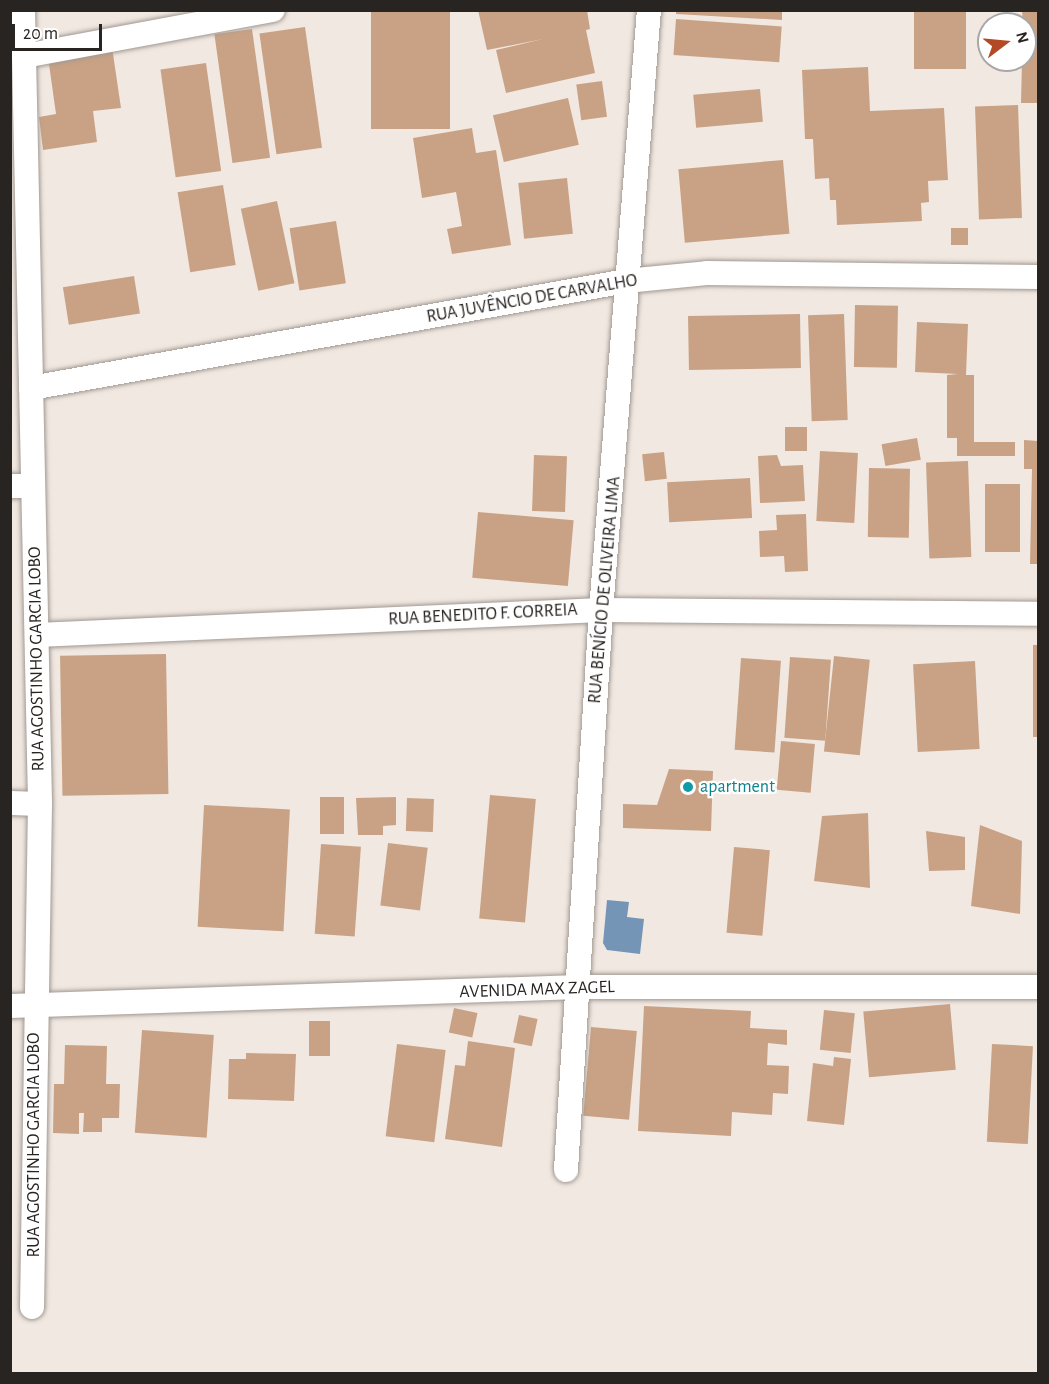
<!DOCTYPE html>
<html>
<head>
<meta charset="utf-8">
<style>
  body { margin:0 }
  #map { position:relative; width:1049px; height:1384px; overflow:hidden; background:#f1e8e1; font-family:"Alegreya Sans",sans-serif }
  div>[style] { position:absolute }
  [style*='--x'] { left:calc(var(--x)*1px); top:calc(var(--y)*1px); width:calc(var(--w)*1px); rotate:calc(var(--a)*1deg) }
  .water>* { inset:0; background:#7495b6 }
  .building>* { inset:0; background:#c9a285; transform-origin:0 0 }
  .roads { filter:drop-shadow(0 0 2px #a19892) drop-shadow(0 0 2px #a19892) }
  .minor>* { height:24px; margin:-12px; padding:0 12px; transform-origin:12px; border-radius:12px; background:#fff }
  .dots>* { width:16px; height:16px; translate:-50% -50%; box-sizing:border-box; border:3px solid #fff; border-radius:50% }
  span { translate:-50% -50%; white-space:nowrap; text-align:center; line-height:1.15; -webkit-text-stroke:4.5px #fff; paint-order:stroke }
  .street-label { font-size:18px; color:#282422 }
  .culture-label { font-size:18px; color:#0d838f }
  .left { translate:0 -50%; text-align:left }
  .frame { position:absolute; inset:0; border:12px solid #282422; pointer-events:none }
  .north { position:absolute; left:977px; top:12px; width:60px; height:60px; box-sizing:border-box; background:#fff; border:2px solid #a9a7a7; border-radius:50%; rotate:74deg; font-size:16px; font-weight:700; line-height:24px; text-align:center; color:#282422 }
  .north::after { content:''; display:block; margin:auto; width:21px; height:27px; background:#b14a25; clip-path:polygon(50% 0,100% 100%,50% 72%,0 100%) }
  .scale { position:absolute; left:12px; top:24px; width:90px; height:27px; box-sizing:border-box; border:3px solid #282422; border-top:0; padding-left:8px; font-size:18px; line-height:21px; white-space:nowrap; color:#282422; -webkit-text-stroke:4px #fff; paint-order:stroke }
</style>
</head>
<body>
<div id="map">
  <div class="water">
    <i style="clip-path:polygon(607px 900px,629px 902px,627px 917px,644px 919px,640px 954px,607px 950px,603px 943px)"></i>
  </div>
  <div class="building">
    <i style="left:371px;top:10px;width:79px;height:119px"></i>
    <i style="clip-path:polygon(478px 10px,587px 10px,590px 29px,586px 30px,595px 73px,506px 93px,496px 50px,543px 39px,487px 50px)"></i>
    <i style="clip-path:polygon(676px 10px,782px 10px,782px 20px,676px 14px)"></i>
    <i style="left:914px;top:10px;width:52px;height:59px"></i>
    <i style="clip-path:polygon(1022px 10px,1038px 10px,1038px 103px,1021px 103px,1022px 60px,1025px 60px)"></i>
    <i style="left:676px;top:19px;width:106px;height:36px;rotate:4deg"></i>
    <i style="left:305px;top:27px;width:122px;height:46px;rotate:82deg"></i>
    <i style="left:252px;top:29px;width:130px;height:38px;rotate:82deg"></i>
    <i style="clip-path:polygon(112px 47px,121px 108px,93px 111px,97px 142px,43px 150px,39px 117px,56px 114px,48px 57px)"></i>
    <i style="left:206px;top:63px;width:109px;height:46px;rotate:82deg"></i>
    <i style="clip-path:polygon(868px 67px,870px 111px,944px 108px,948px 180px,928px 181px,929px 202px,921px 203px,922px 221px,837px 225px,836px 200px,830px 200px,829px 178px,815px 179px,813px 139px,805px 139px,802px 70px)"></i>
    <i style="left:602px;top:81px;width:36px;height:26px;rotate:82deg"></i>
    <i style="left:760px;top:89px;width:33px;height:67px;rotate:85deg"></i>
    <i style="left:568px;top:98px;width:48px;height:77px;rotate:77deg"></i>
    <i style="left:1018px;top:105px;width:113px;height:43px;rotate:88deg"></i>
    <i style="clip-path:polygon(472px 128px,476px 153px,496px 150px,511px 245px,452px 254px,447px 229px,462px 226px,456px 192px,422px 198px,413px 138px)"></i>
    <i style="left:783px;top:160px;width:74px;height:105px;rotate:85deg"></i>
    <i style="left:567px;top:178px;width:56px;height:49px;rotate:84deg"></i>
    <i style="left:223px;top:185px;width:81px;height:46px;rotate:81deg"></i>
    <i style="left:277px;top:201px;width:84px;height:37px;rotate:78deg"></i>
    <i style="left:336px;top:221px;width:63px;height:47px;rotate:81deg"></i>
    <i style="left:951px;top:228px;width:17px;height:17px"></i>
    <i style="left:134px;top:276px;width:38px;height:72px;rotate:81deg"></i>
    <i style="left:855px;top:305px;width:43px;height:62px;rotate:1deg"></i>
    <i style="left:800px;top:314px;width:54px;height:112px;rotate:89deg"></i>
    <i style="left:844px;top:314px;width:106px;height:36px;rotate:88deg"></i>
    <i style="clip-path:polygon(917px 322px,968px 324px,966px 375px,974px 375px,974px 442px,1015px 442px,1015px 456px,957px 456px,957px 438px,947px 438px,947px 375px,958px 374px,915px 372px)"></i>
    <i style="left:785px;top:427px;width:22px;height:24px"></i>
    <i style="left:917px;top:438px;width:22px;height:36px;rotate:80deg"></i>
    <i style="clip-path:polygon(1024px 440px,1038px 441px,1038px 564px,1030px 564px,1032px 469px,1024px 469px)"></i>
    <i style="left:820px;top:451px;width:38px;height:70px;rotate:3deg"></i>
    <i style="left:664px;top:452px;width:27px;height:22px;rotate:84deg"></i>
    <i style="left:534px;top:455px;width:33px;height:56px;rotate:2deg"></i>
    <i style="clip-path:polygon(777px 455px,781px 466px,803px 465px,805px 501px,760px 503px,758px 456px)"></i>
    <i style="left:968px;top:461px;width:96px;height:42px;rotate:88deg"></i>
    <i style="left:869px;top:468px;width:41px;height:69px;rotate:1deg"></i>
    <i style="left:750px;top:478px;width:40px;height:83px;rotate:87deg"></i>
    <i style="left:985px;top:484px;width:35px;height:68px"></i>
    <i style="left:478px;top:512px;width:96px;height:66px;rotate:5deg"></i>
    <i style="clip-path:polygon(806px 514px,808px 571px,785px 572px,784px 556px,760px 557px,759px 531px,777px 530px,776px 515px)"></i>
    <i style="left:1033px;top:645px;width:5px;height:92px"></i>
    <i style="left:166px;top:654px;width:140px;height:106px;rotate:89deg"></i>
    <i style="left:834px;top:656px;width:36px;height:96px;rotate:6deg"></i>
    <i style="left:790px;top:657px;width:41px;height:81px;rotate:4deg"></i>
    <i style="left:741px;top:658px;width:40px;height:92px;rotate:4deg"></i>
    <i style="left:975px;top:661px;width:88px;height:62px;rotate:87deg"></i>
    <i style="left:781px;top:741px;width:34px;height:49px;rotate:5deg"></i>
    <i style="clip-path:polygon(669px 769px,713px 771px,711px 831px,623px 828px,623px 804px,657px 805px)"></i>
    <i style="left:490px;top:795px;width:46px;height:124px;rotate:5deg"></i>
    <i style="left:320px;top:797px;width:24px;height:37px"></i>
    <i style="clip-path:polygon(396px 797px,396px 825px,383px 826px,383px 835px,358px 835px,356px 798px)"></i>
    <i style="left:407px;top:798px;width:27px;height:33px;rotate:2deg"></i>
    <i style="left:204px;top:805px;width:86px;height:122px;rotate:3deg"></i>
    <i style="clip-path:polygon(868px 813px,870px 888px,814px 881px,822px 816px)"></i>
    <i style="clip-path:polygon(980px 825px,1022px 841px,1020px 914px,971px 906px)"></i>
    <i style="clip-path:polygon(926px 831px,965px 837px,965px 870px,929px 871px)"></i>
    <i style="left:388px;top:843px;width:40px;height:63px;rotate:7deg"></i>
    <i style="left:321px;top:844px;width:40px;height:90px;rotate:4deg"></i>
    <i style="left:734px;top:847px;width:36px;height:86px;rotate:5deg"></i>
    <i style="left:950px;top:1004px;width:66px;height:87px;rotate:85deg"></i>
    <i style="clip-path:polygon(644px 1006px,751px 1011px,750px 1028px,787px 1030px,787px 1045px,768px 1043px,767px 1065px,789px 1066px,788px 1094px,773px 1093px,772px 1115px,732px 1112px,731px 1136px,638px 1131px)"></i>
    <i style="left:454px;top:1008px;width:24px;height:25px;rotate:12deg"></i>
    <i style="left:824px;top:1010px;width:31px;height:40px;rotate:6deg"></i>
    <i style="left:519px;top:1015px;width:19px;height:28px;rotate:12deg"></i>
    <i style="left:309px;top:1021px;width:21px;height:35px"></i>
    <i style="left:591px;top:1027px;width:46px;height:89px;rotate:5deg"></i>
    <i style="left:142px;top:1030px;width:72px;height:103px;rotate:4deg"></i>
    <i style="clip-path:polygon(468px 1041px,515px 1048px,502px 1147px,445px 1139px,455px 1065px,465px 1066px)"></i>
    <i style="left:397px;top:1044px;width:49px;height:93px;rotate:7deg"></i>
    <i style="left:992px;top:1044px;width:41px;height:98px;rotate:3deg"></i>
    <i style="clip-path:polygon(65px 1045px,107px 1046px,106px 1084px,120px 1084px,119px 1118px,102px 1118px,102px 1132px,83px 1132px,84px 1113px,79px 1113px,79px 1134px,53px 1133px,54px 1084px,64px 1084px)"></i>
    <i style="clip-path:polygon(246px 1053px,296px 1054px,294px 1101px,228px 1099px,229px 1059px,246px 1059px)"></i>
    <i style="clip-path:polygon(834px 1057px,851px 1059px,844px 1125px,807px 1121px,813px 1063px,833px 1066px)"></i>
  </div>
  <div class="roads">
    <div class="minor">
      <i style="--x:23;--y:10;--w:794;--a:88.77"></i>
      <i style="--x:40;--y:804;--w:503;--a:90.91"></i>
      <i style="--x:24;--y:56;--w:253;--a:-10.5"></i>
      <i style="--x:31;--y:388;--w:605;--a:-10.19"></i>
      <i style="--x:626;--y:281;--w:81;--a:-5.6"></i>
      <i style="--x:707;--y:273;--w:331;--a:0.7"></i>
      <i style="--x:10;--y:486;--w:23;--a:0"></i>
      <i style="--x:37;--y:635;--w:565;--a:-2.54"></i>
      <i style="--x:601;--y:610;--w:437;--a:0.5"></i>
      <i style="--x:10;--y:803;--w:30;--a:2"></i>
      <i style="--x:10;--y:1006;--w:569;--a:-1.91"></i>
      <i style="--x:579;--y:987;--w:459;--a:0"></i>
      <i style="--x:566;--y:1170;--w:561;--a:-86.42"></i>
      <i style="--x:601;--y:610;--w:602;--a:-85.43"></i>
    </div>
  </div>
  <div class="dots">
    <i style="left:688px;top:787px;background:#0f9aa8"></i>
  </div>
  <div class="street-label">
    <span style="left:532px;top:299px;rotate:-10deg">RUA JUVÊNCIO DE CARVALHO</span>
    <span style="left:605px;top:590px;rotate:-85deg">RUA BENÍCIO DE OLIVEIRA LIMA</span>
    <span style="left:483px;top:615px;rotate:-3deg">RUA BENEDITO F. CORREIA</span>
    <span style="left:37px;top:659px;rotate:-91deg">RUA AGOSTINHO GARCIA LOBO</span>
    <span style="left:537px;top:990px;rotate:-2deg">AVENIDA MAX ZAGEL</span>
    <span style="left:34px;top:1145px;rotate:-90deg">RUA AGOSTINHO GARCIA LOBO</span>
  </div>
  <div class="culture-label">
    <span class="left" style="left:700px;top:787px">apartment</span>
  </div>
  <div class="frame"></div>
  <div class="north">N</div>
  <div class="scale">20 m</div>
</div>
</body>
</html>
